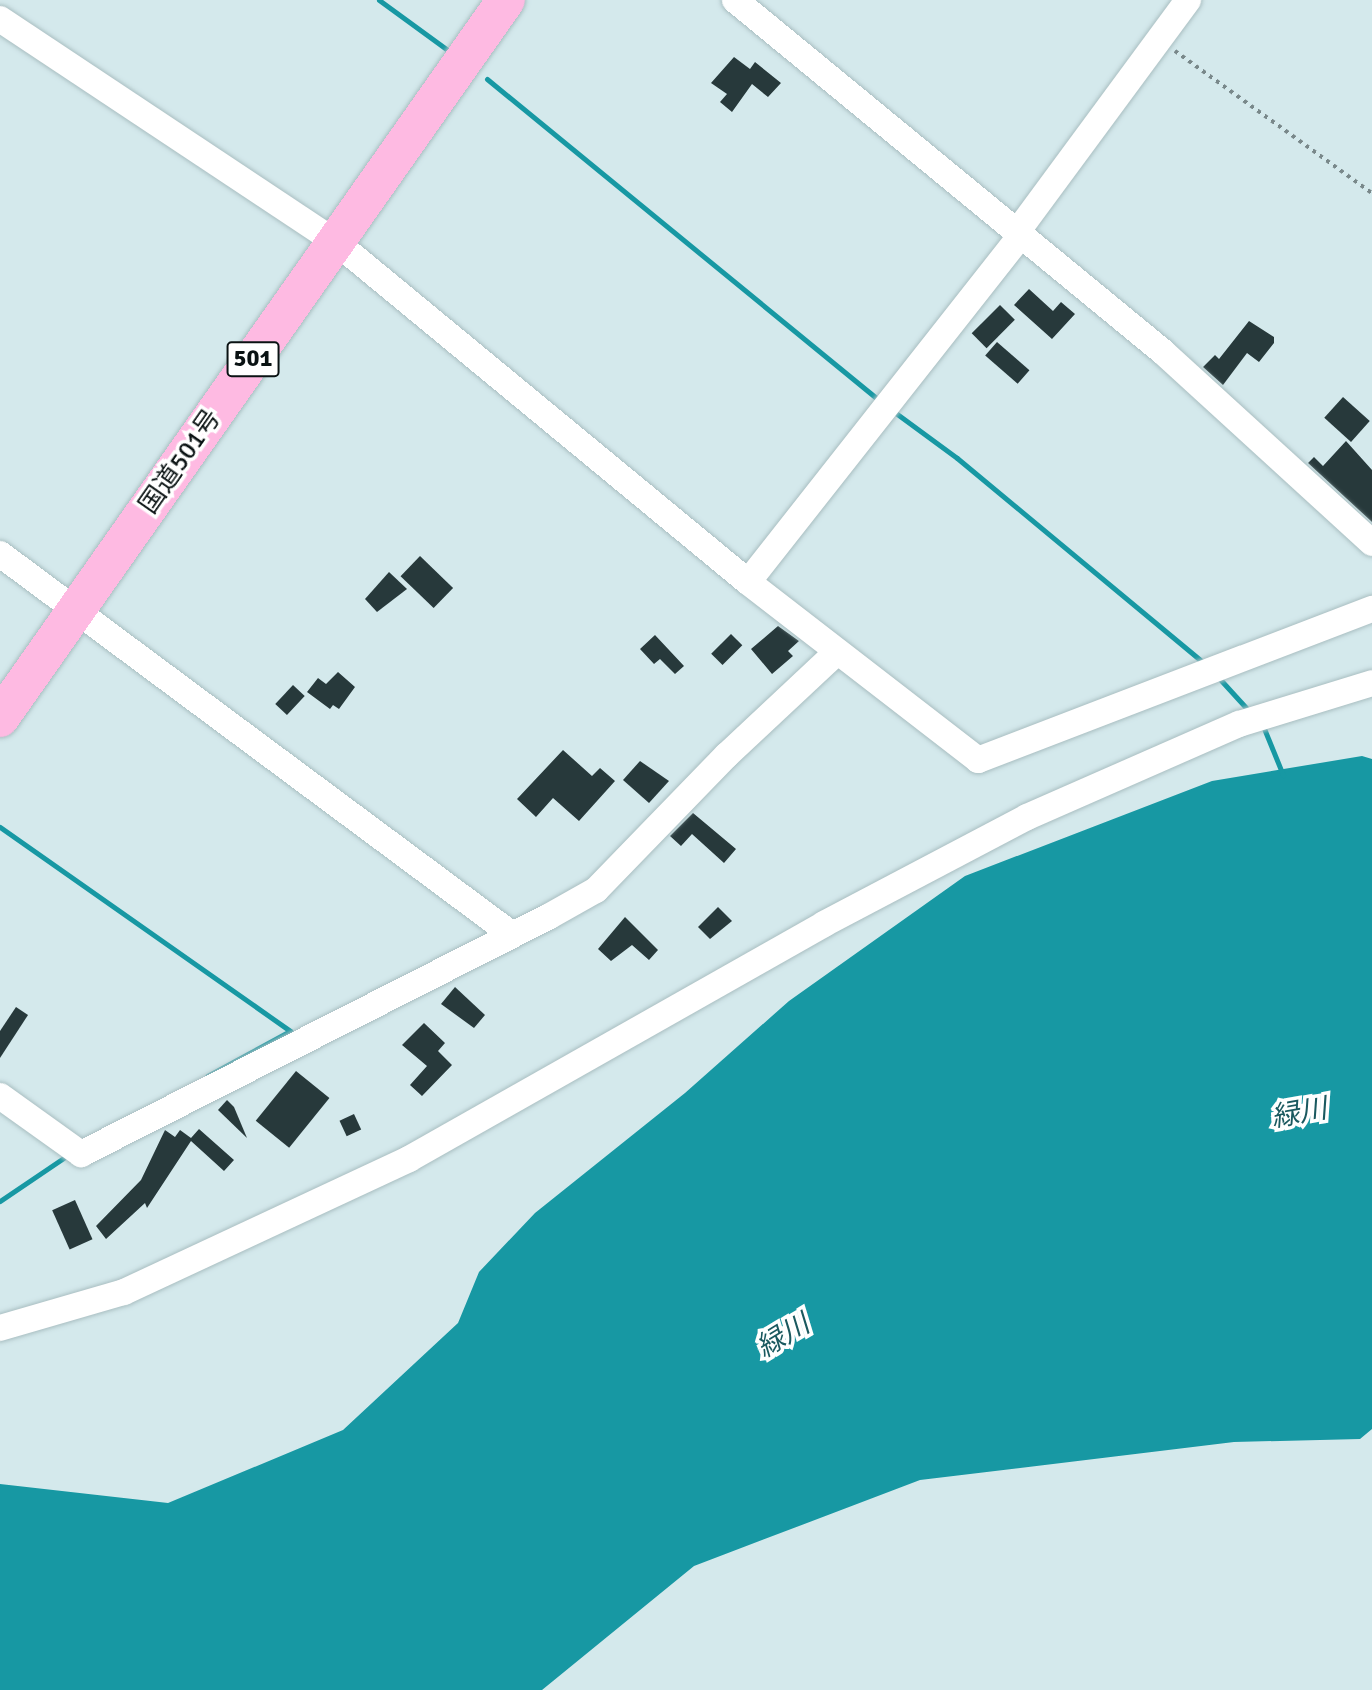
<!DOCTYPE html>
<html>
<head>
<meta charset="utf-8">
<style>
  body { margin:0 }
  #map { position:relative; width:1372px; height:1690px; overflow:hidden; background:#d4e9ec; font-family:Signika,"Noto Sans JP",sans-serif }
  div>[style] { position:absolute }
  [style*='--x'] { left:calc(var(--x)*1px); top:calc(var(--y)*1px); width:calc(var(--w)*1px); rotate:calc(var(--a)*1deg) }
  .water>* { inset:0; background:#1798a3 }
  .stream>* { height:5px; margin:-2.5px; padding:0 2.5px; transform-origin:2.5px; border-radius:2.5px; background:#1798a3 }
  .building>* { inset:0; background:#27393b; transform-origin:0 0 }
  .path>* { height:3.5px; margin-top:-1.75px; transform-origin:0; background:repeating-linear-gradient(90deg,#79888a 0 3.5px,transparent 0 8.5px) }
  .roads { filter:drop-shadow(0 0 2px #a9bec1) drop-shadow(0 0 2px #a9bec1) }
  .minor>* { height:26px; margin:-13px; padding:0 13px; transform-origin:13px; border-radius:13px; background:#fff }
  .highway>* { height:38px; margin:-19px; padding:0 19px; transform-origin:19px; border-radius:19px; background:#febae2 }
  span { translate:-50% -50%; white-space:nowrap; text-align:center; line-height:1.15; -webkit-text-stroke:7px #fff; paint-order:stroke }
  .shield-label span { padding:2px 5px; background:#fff; border:2px solid; border-radius:5px; -webkit-text-stroke-width:0 }
  .shield-label { font-size:24px; color:#0a1213; font-weight:700 }
  .street-label { font-size:26px; color:#0a1213 }
  .water-label { font-size:28px; color:#1a595f; font-style:italic }
</style>
</head>
<body>
<div id="map">
  <div class="water">
    <i style="clip-path:polygon(1362px 756px,1372px 759px,1372px 1429px,1360px 1439px,1234px 1442px,920px 1480px,694px 1566px,542px 1690px,0 1690px,0 1484px,168px 1503px,343px 1430px,458px 1323px,479px 1272px,535px 1213px,685px 1093px,789px 1001px,965px 876px,1212px 781px)"></i>
  </div>
  <div class="stream">
    <i style="--x:379;--y:0;--w:87;--a:36.1"></i>
    <i style="--x:487;--y:79;--w:508;--a:39.33"></i>
    <i style="--x:893;--y:411;--w:79;--a:36.3"></i>
    <i style="--x:957;--y:458;--w:324;--a:39.7"></i>
    <i style="--x:1218;--y:677;--w:46;--a:47.6"></i>
    <i style="--x:1263;--y:726;--w:53;--a:67.8"></i>
    <i style="--x:0;--y:827;--w:355;--a:35.1"></i>
    <i style="--x:290;--y:1031;--w:94;--a:151.5"></i>
    <i style="--x:0;--y:1201;--w:82;--a:-34.1"></i>
  </div>
  <div class="building">
    <i style="clip-path:polygon(734px 57px,750px 69px,755px 62px,781px 83px,768px 97px,752px 84px,732px 112px,720px 102px,727px 94px,711px 83px)"></i>
    <i style="clip-path:polygon(1029px 289px,1053px 311px,1061px 302px,1075px 314px,1052px 339px,1014px 305px)"></i>
    <i style="left:1000px;top:305px;width:21px;height:40px;rotate:45deg"></i>
    <i style="clip-path:polygon(1249px 321px,1274px 337px,1274px 343px,1259px 362px,1247px 353px,1223px 385px,1203px 367px,1215px 355px,1219px 359px)"></i>
    <i style="left:997px;top:342px;width:43px;height:18px;rotate:41deg"></i>
    <i style="left:1343px;top:397px;width:36px;height:28px;rotate:42deg"></i>
    <i style="clip-path:polygon(1346px 441px,1372px 470px,1372px 522px,1308px 463px,1314px 457px,1323px 466px)"></i>
    <i style="left:420px;top:556px;width:46px;height:28px;rotate:44deg"></i>
    <i style="clip-path:polygon(389px 572px,407px 589px,377px 612px,365px 599px)"></i>
    <i style="clip-path:polygon(778px 626px,799px 641px,788px 651px,793px 656px,772px 674px,751px 649px)"></i>
    <i style="left:731px;top:634px;width:16px;height:28px;rotate:45deg"></i>
    <i style="clip-path:polygon(655px 635px,684px 666px,675px 674px,660px 659px,654px 664px,640px 649px)"></i>
    <i style="clip-path:polygon(338px 672px,355px 687px,339px 709px,333px 705px,330px 709px,307px 692px,318px 678px,326px 684px)"></i>
    <i style="left:293px;top:685px;width:16px;height:26px;rotate:43deg"></i>
    <i style="clip-path:polygon(563px 750px,592px 776px,600px 768px,615px 781px,579px 821px,553px 798px,536px 817px,517px 799px)"></i>
    <i style="clip-path:polygon(640px 761px,669px 781px,649px 803px,623px 780px)"></i>
    <i style="clip-path:polygon(693px 813px,736px 849px,724px 863px,692px 834px,681px 846px,670px 836px)"></i>
    <i style="clip-path:polygon(718px 907px,732px 921px,710px 939px,698px 927px)"></i>
    <i style="clip-path:polygon(625px 917px,658px 950px,649px 960px,632px 945px,611px 961px,598px 949px)"></i>
    <i style="clip-path:polygon(455px 987px,485px 1015px,474px 1028px,441px 1004px)"></i>
    <i style="clip-path:polygon(16px 1007px,28px 1015px,0 1058px,0 1031px)"></i>
    <i style="clip-path:polygon(424px 1023px,445px 1043px,438px 1051px,452px 1065px,422px 1096px,410px 1085px,427px 1066px,402px 1045px)"></i>
    <i style="left:296px;top:1071px;width:43px;height:64px;rotate:39deg"></i>
    <i style="clip-path:polygon(227px 1100px,234px 1107px,247px 1138px,218px 1110px)"></i>
    <i style="left:354px;top:1114px;width:17px;height:16px;rotate:65deg"></i>
    <i style="clip-path:polygon(199px 1129px,234px 1160px,224px 1171px,191px 1141px,147px 1208px,145px 1203px,106px 1239px,96px 1226px,141px 1180px,165px 1130px,175px 1137px,180px 1130px,191px 1138px)"></i>
    <i style="left:75px;top:1200px;width:43px;height:25px;rotate:66deg"></i>
  </div>
  <div class="path">
    <i style="--x:1175;--y:51;--w:243;--a:35.8"></i>
  </div>
  <div class="roads">
    <div class="minor">
      <i style="--x:735;--y:0;--w:554;--a:39.43"></i>
      <i style="--x:1163;--y:352;--w:283;--a:42.4"></i>
      <i style="--x:0;--y:19;--w:403;--a:33.6"></i>
      <i style="--x:336;--y:242;--w:534;--a:39.53"></i>
      <i style="--x:748;--y:582;--w:291;--a:37.7"></i>
      <i style="--x:978;--y:760;--w:422;--a:-21"></i>
      <i style="--x:0;--y:554;--w:635;--a:36.62"></i>
      <i style="--x:748;--y:582;--w:440;--a:-51.8"></i>
      <i style="--x:1020;--y:236;--w:8;--a:-90"></i>
      <i style="--x:1020;--y:228;--w:283;--a:-53.6"></i>
      <i style="--x:0;--y:1096;--w:100;--a:35.6"></i>
      <i style="--x:81;--y:1154;--w:524;--a:-26.91"></i>
      <i style="--x:548;--y:917;--w:55;--a:-29.4"></i>
      <i style="--x:596;--y:890;--w:188;--a:-45.9"></i>
      <i style="--x:727;--y:755;--w:149;--a:-43.1"></i>
      <i style="--x:0;--y:1328;--w:129;--a:-16.2"></i>
      <i style="--x:124;--y:1292;--w:315;--a:-25"></i>
      <i style="--x:409;--y:1159;--w:477;--a:-29.5"></i>
      <i style="--x:824;--y:924;--w:229;--a:-27.8"></i>
      <i style="--x:1027;--y:817;--w:232;--a:-23.7"></i>
      <i style="--x:1239;--y:724;--w:139;--a:-17.1"></i>
    </div>
    <div class="highway">
      <i style="--x:0;--y:718;--w:878;--a:-54.83"></i>
    </div>
  </div>
  <div class="shield-label">
    <span style="left:253px;top:359px">501</span>
  </div>
  <div class="street-label">
    <span style="left:181px;top:462px;rotate:-55deg">国道501号</span>
  </div>
  <div class="water-label">
    <span style="left:1299px;top:1113px;rotate:-10deg">緑川</span>
    <span style="left:783px;top:1336px;rotate:-31deg">緑川</span>
  </div>
</div>
</body>
</html>
